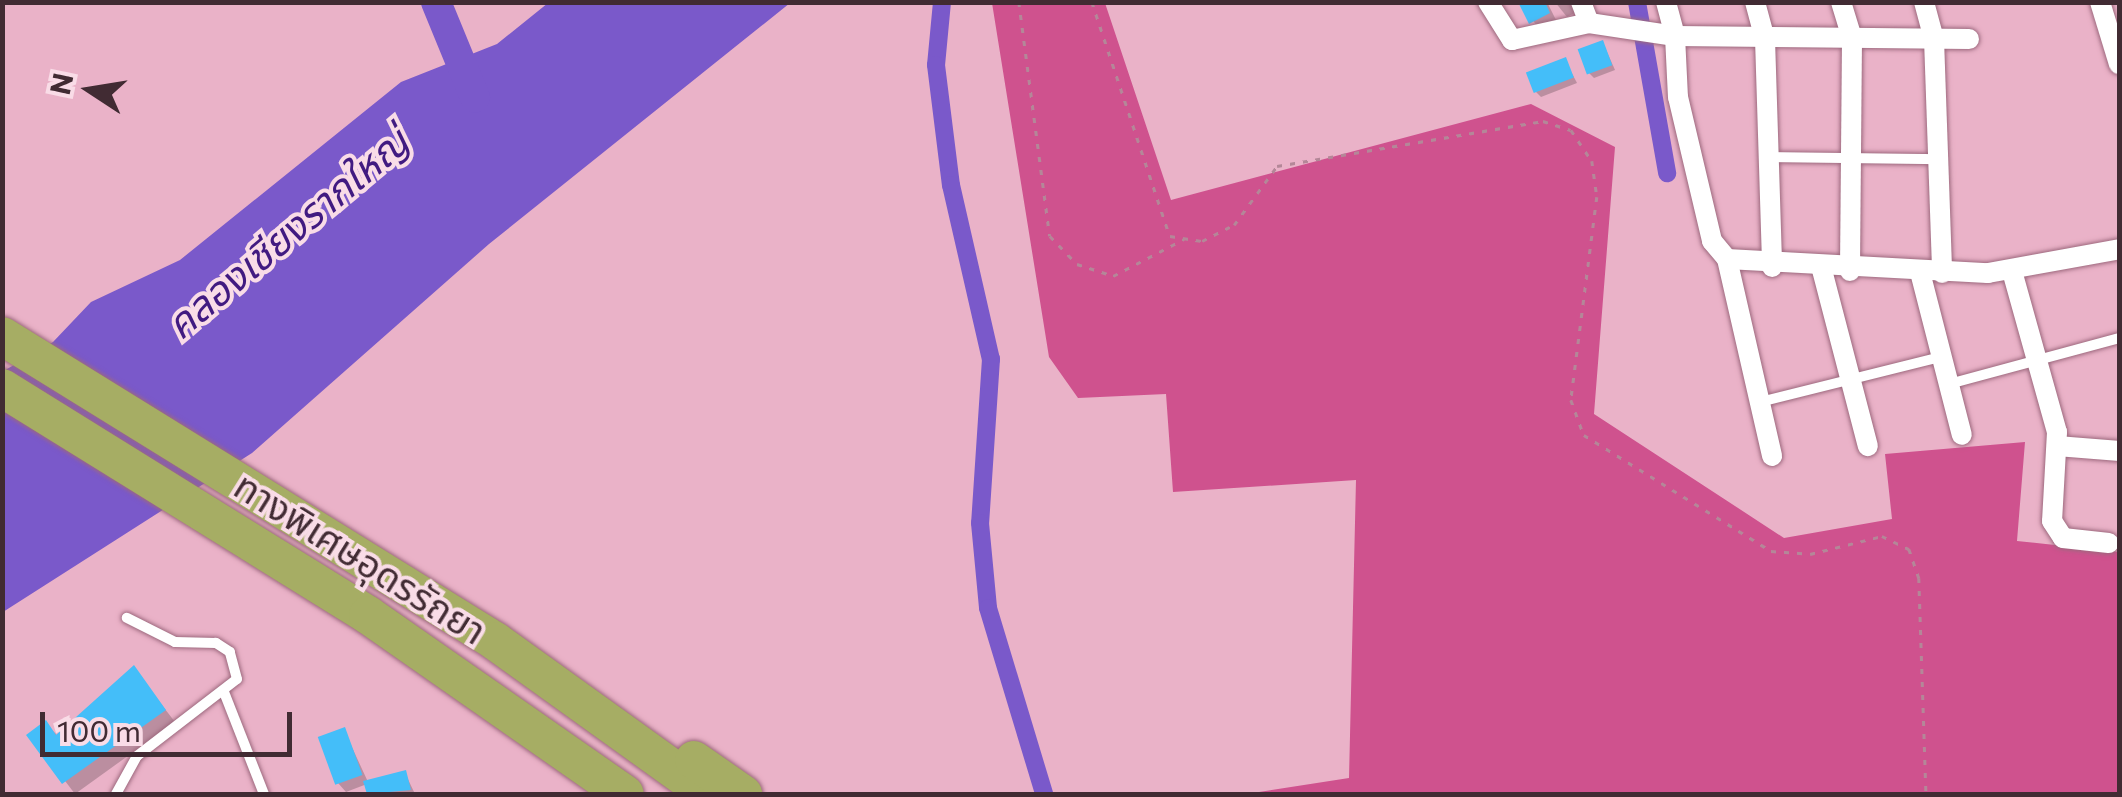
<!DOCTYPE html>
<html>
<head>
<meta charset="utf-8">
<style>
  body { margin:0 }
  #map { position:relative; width:2122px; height:797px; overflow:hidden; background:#eab2c8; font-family:Commissioner,"Noto Sans Thai",sans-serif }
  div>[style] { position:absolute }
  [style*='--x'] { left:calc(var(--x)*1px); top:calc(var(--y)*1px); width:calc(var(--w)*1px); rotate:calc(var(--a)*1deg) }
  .forest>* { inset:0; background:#cf528e }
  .water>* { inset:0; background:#7a59ca }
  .shadow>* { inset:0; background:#0003 }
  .canal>* { height:18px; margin:-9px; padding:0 9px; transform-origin:9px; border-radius:9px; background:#7a59ca }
  .river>* { height:30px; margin:-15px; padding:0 15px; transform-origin:15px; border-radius:15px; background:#7a59ca }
  .building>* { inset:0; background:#44bef9; transform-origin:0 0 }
  .path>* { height:2.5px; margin-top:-1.25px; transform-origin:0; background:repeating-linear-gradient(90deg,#b48798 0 5px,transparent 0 13px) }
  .roads { filter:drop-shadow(0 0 2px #9d697e) drop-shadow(0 0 2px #9d697e) }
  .service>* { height:10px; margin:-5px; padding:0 5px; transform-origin:5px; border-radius:5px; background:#fff }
  .minor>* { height:20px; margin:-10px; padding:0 10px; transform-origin:10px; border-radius:10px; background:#fff }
  .motorway>* { height:38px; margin:-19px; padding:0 19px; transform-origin:19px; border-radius:19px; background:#a6ad64 }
  span { translate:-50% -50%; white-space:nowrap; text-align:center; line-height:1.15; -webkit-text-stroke:8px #f9dce7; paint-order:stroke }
  .street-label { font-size:38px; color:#412b33 }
  .water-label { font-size:40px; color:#411a81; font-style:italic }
  .frame { position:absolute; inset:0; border:5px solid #412b33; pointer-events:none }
  .north { position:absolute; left:40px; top:40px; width:100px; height:100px; -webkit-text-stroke:8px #f9dce7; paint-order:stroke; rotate:282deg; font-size:28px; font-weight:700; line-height:40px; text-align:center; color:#412b33 }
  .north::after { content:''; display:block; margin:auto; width:35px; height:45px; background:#412b33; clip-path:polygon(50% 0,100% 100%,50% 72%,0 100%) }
  .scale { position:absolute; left:40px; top:712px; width:252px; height:45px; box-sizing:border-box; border:5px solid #412b33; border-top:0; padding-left:12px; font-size:30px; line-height:35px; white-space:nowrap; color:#412b33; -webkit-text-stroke:8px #f9dce7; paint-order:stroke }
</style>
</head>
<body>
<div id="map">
  <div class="forest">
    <i style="clip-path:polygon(992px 3px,1105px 3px,1171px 200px,1531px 104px,1615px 147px,1594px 414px,1784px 538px,1892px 519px,1885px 454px,2025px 442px,2017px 541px,2119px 552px,2119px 794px,1246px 794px,1349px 778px,1356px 480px,1173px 492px,1166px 394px,1078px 398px,1049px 357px)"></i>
  </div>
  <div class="water">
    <i style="clip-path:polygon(548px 3px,790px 3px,489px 244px,252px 453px,3px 612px,2px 372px,53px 342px,91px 302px,180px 260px,401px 82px,497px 44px)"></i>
  </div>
  <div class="shadow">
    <i style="clip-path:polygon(1521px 2px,1547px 2px,1557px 22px,1540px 31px)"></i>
    <i style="clip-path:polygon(1555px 2px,1578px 2px,1582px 9px,1567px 17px)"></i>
    <i style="clip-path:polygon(1603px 43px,1615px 70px,1594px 78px,1589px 73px)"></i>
    <i style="clip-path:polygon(1565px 60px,1577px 83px,1541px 97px,1536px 92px)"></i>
    <i style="clip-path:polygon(134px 669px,175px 722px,75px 794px,30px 735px,46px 724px,58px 736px)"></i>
    <i style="clip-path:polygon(344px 730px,368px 782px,405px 773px,415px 794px,369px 794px,367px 784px,346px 792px,338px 783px)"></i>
  </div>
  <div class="canal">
    <i style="--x:942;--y:2;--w:63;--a:95.4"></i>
    <i style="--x:936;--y:65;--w:121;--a:82.9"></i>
    <i style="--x:951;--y:185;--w:179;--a:77.1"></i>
    <i style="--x:991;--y:359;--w:164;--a:93.8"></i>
    <i style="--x:980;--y:523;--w:85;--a:84.6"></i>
    <i style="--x:988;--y:608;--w:194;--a:73.2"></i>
    <i style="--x:1637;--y:2;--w:174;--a:80"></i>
  </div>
  <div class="river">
    <i style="--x:436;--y:2;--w:103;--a:67.7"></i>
  </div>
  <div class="building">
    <i style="clip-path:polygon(1518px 2px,1545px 2px,1550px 13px,1529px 24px)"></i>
    <i style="left:1603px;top:40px;width:27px;height:27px;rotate:70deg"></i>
    <i style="left:1566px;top:57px;width:22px;height:43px;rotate:69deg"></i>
    <i style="clip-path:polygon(134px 665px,166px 710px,62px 784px,26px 735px,46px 720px,56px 735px)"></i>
    <i style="left:345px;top:727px;width:51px;height:29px;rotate:70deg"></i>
    <i style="clip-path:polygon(406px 770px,411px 790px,367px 794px,363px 781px)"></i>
  </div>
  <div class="path">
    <i style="--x:1019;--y:2;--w:236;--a:82.5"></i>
    <i style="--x:1050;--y:236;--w:39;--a:46"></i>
    <i style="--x:1077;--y:264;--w:38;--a:18"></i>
    <i style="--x:1113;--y:276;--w:80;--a:-27.5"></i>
    <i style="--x:1092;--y:2;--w:247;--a:71.6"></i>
    <i style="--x:1170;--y:236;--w:32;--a:9"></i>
    <i style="--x:1202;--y:241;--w:36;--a:-27"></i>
    <i style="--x:1234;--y:225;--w:73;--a:-53.9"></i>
    <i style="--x:1277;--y:166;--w:270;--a:-9.6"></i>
    <i style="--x:1543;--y:121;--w:29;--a:18"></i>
    <i style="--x:1571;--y:130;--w:37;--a:56"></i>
    <i style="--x:1592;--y:161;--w:36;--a:82"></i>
    <i style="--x:1597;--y:197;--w:205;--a:97.3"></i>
    <i style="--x:1571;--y:400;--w:37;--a:70"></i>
    <i style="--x:1584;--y:435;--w:220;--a:31.8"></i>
    <i style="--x:1771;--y:551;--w:39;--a:4"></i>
    <i style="--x:1810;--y:554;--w:74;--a:-14"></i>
    <i style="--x:1882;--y:536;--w:30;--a:26"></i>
    <i style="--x:1909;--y:549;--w:31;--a:71"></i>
    <i style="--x:1919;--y:578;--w:216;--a:88.1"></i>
  </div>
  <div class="roads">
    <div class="service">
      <i style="--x:1769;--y:157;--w:169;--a:0.7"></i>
      <i style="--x:1949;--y:384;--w:177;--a:-15.1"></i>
      <i style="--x:1760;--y:402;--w:187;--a:-14"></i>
      <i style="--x:224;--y:692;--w:110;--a:68.6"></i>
      <i style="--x:116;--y:794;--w:43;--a:-61.1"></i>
      <i style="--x:137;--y:756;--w:126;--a:-37.6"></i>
      <i style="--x:237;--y:679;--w:28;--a:-105"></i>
      <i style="--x:230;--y:652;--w:17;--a:-147"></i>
      <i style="--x:216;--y:643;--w:41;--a:-178.6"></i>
      <i style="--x:175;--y:642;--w:54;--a:-153.4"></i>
    </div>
    <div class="minor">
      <i style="--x:1488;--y:2;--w:45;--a:57.7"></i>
      <i style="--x:1512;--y:40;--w:79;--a:-12.4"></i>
      <i style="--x:1589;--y:23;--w:87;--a:8.6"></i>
      <i style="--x:1675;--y:36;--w:61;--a:87.2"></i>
      <i style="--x:1678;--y:97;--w:148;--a:76.7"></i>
      <i style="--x:1712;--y:241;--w:23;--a:50"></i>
      <i style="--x:1727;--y:259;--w:261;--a:3.1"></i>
      <i style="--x:1988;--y:273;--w:134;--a:-10.3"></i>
      <i style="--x:1581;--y:2;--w:22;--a:69"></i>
      <i style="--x:1666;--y:2;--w:35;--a:75"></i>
      <i style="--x:1675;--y:36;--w:294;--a:0.6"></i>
      <i style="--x:1755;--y:2;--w:38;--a:75"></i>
      <i style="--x:1765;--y:39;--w:228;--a:88.2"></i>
      <i style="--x:1841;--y:2;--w:39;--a:73"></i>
      <i style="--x:1852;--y:39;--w:232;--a:90.5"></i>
      <i style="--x:1924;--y:2;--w:38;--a:75"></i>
      <i style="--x:1934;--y:39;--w:234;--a:88"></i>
      <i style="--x:2100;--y:2;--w:65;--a:73"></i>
      <i style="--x:1727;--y:259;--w:202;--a:77.1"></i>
      <i style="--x:1822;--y:270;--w:182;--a:75.4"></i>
      <i style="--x:2012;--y:271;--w:167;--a:74.4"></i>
      <i style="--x:2057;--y:432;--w:89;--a:93.2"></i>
      <i style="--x:2052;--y:521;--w:20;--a:57"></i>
      <i style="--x:2063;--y:538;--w:46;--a:6.2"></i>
      <i style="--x:1920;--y:272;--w:168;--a:75.6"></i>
      <i style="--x:2057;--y:446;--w:63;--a:4.5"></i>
    </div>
    <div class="motorway">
      <i style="--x:2;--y:336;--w:580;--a:31.74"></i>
      <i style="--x:495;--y:641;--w:262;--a:35.7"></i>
      <i style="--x:2;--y:388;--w:431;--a:31.8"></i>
      <i style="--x:368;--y:615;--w:313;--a:34.9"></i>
      <i style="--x:694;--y:760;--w:60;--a:34.8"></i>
    </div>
  </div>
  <div class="street-label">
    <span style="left:361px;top:557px;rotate:32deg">ทางพิเศษอุดรรัถยา</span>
  </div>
  <div class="water-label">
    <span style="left:286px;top:232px;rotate:-40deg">คลองเชียงรากใหญ่</span>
  </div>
  <div class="frame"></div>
  <div class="north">N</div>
  <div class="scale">100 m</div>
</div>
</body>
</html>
